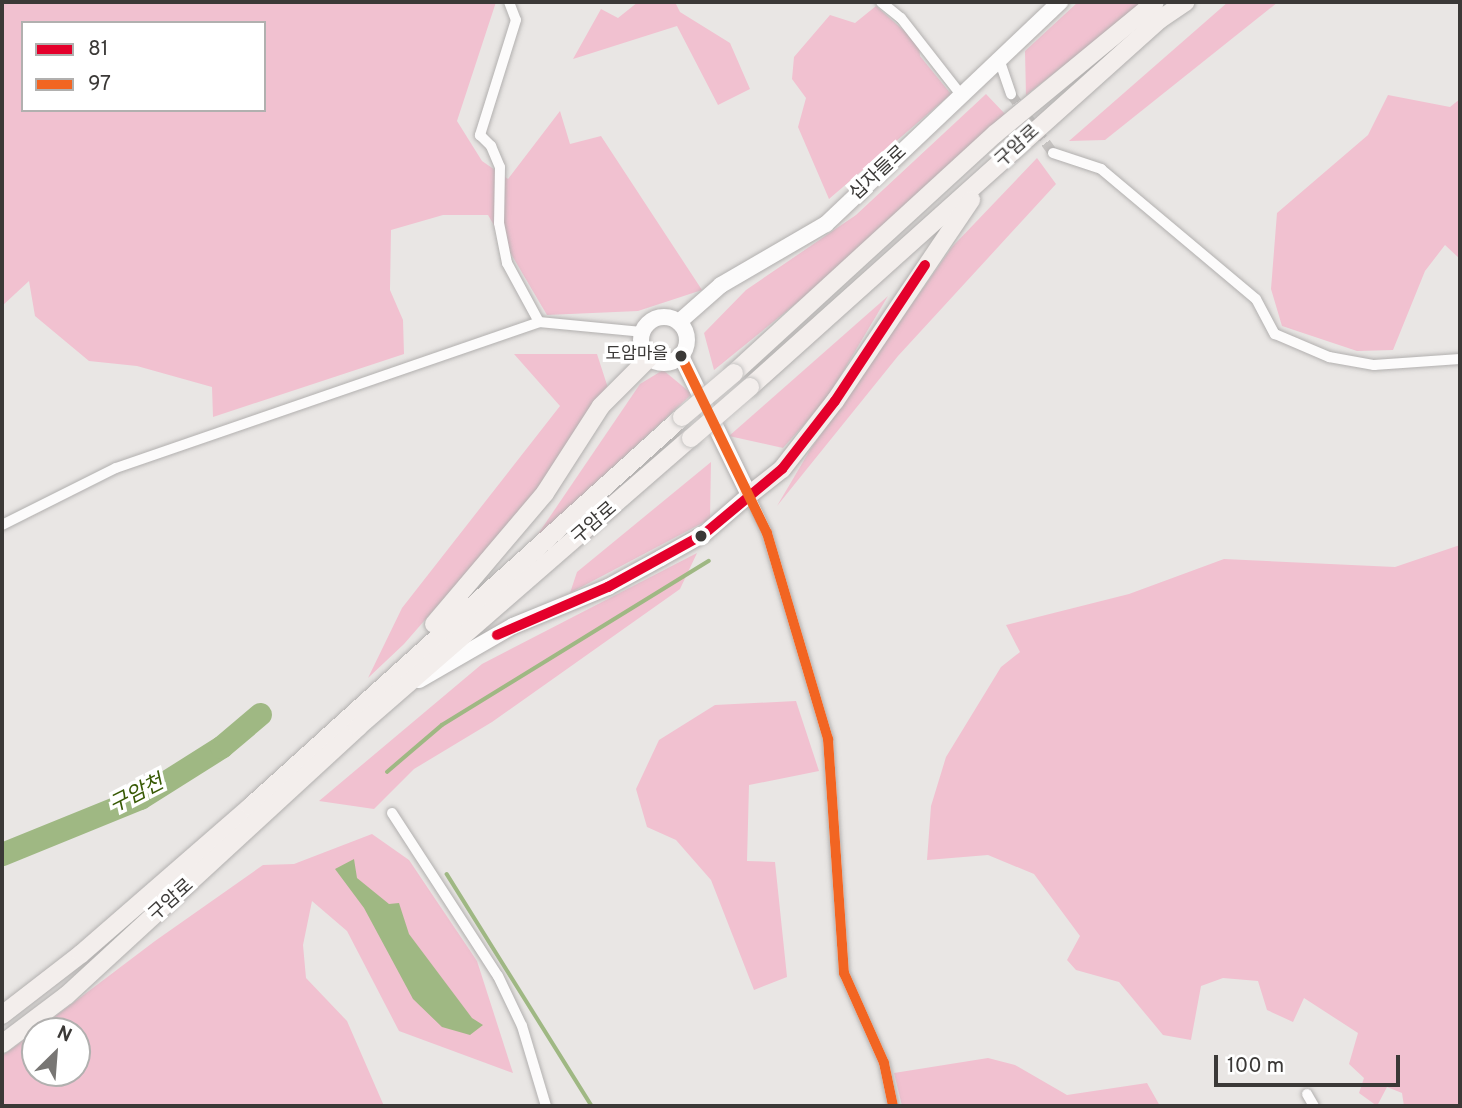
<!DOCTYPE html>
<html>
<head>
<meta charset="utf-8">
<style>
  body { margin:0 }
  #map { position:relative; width:1462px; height:1108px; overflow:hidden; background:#e9e6e4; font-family:Overpass,"Noto Sans KR",sans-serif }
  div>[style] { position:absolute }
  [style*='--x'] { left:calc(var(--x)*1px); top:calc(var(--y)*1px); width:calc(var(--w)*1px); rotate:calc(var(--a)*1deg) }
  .green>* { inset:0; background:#f1c1d0 }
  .water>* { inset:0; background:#9fb883 }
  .stream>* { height:3.5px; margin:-1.75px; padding:0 1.75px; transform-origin:1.75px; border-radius:1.75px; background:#9fb883 }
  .river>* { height:23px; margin:-11.5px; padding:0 11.5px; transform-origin:11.5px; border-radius:11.5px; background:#9fb883 }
  .street-tunnel>* { height:10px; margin-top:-5px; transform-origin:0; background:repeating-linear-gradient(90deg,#c6c3c1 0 10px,transparent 0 15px) }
  .roads { filter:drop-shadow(0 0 2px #b2b0af) drop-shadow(0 0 2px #b2b0af) }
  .street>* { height:10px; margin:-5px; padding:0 5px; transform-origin:5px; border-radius:5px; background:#fcfbfb }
  .secondary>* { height:16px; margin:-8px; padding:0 8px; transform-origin:8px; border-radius:8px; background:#fcfbfb }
  .secondary>.ring { margin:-8px; padding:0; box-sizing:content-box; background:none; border:16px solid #fcfbfb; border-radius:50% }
  .primary>* { height:18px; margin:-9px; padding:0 9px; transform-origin:9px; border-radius:9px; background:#f3eeec }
  .bridges { filter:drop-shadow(0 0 2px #c5c3c2) drop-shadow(0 0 2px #c5c3c2) }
  .primary-bridge>* { height:18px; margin:-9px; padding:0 9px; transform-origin:9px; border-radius:9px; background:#f3eeec }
  .bus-1>* { height:10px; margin:-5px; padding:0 5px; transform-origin:5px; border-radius:5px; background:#e4002b }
  .bus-2>* { height:10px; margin:-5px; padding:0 5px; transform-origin:5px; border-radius:5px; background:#f26522 }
  .dots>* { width:19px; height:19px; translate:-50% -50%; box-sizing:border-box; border:4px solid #fff; border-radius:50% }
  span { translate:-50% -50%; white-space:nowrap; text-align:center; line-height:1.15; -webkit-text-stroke:7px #fff; paint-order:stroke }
  .bus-label { font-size:17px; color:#3b3937 }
  .right { translate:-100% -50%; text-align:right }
  .street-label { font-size:19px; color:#3b3937 }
  .water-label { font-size:21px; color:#385a05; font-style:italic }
  .frame { position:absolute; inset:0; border:4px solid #3b3937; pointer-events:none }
  .legend { position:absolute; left:21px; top:21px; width:245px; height:91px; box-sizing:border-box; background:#fff; border:2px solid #b1b0af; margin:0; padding:9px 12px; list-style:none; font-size:21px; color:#3b3937 }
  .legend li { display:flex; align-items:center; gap:14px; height:35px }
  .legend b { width:35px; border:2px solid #b1b0af }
  .north { position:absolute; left:21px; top:1017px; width:70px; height:70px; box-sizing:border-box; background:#fff; border:2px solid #b1b0af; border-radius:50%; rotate:25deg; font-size:19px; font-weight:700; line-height:28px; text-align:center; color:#3b3937 }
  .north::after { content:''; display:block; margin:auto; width:24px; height:32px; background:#787674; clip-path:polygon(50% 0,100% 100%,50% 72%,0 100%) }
  .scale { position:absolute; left:1214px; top:1055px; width:186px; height:32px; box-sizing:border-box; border:4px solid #3b3937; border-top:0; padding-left:9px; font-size:21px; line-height:24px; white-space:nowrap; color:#3b3937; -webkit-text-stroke:5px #fff; paint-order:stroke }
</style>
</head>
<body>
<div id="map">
  <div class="green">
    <i style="clip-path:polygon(evenodd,2px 2px,496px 2px,457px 121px,482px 161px,508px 179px,560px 111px,570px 144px,601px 136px,702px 290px,638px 311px,547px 315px,488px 215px,443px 215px,391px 230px,390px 290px,403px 320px,404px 354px,213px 417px,212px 387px,137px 366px,89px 361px,35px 316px,29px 281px,2px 306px,2px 2px,23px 23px,264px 23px,264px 110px,23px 110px,23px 23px)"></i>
    <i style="clip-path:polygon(638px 2px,675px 2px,680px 12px,730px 43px,750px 89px,718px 105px,677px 26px,573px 59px,601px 9px,618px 18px)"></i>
    <i style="clip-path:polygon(1078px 2px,1146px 2px,1026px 95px,1025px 51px)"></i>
    <i style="clip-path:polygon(1228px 2px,1278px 2px,1105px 140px,1069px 141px)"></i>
    <i style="clip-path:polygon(876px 6px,919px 44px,920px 56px,951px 94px,829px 199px,798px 127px,806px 98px,792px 79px,794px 57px,830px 15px,855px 23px)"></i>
    <i style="clip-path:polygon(986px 94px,1005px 114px,809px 293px,714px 370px,704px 333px,746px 290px,856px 215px)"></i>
    <i style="clip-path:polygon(1388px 95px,1450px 107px,1460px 99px,1460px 259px,1445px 245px,1425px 271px,1393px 350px,1357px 351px,1282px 326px,1271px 289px,1277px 213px,1368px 135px)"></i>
    <i style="clip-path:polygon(1037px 158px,1056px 184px,898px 356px,777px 506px,810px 450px,952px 247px)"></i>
    <i style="clip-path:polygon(888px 296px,826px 400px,783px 448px,729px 436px)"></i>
    <i style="clip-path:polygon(514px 354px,597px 354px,608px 388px,532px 497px,404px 644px,368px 678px,402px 608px,560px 406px)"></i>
    <i style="clip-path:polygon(663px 370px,692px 394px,534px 540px,640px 384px)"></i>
    <i style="clip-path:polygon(711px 462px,710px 519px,570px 593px,577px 572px)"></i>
    <i style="clip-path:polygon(1460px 545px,1460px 1106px,1404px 1106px,1402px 1093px,1387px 1087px,1377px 1106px,1359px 1093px,1364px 1078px,1349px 1064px,1358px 1033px,1304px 998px,1293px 1022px,1267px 1010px,1258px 981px,1223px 978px,1201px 986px,1191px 1040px,1163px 1035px,1119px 982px,1076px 970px,1067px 960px,1080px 936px,1034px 874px,988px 855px,927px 860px,931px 806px,946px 757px,1001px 667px,1020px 652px,1006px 625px,1129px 594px,1224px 559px,1395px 567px)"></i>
    <i style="clip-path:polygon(697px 553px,680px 589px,492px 722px,414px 769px,374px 809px,319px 801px,482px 664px)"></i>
    <i style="clip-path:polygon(796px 701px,819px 771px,749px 785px,747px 861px,775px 862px,787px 977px,754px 990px,711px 880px,676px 840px,647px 827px,636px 789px,659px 740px,715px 705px)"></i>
    <i style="clip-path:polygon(372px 834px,409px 860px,477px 961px,513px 1073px,399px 1031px,347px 931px,312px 901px,303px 945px,306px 978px,347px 1021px,384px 1106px,2px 1106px,2px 1056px,35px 1032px,35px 1073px,77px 1073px,77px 1031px,36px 1031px,155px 941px,263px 865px,294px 864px)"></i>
    <i style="clip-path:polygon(988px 1058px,1015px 1065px,1067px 1095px,1147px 1083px,1160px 1106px,902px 1106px,894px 1073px)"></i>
  </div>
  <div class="water">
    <i style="clip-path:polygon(354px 859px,357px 878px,389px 904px,399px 903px,409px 934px,472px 1018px,483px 1025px,470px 1035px,442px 1027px,413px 999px,364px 908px,335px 869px)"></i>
  </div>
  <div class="stream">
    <i style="--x:387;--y:772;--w:72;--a:-40.5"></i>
    <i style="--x:442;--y:725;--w:313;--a:-31.6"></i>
    <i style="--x:447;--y:874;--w:274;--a:58"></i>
  </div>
  <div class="river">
    <i style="--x:2;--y:854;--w:149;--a:-22.1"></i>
    <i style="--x:140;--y:798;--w:96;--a:-32.2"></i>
    <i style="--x:221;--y:747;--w:51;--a:-40.2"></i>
  </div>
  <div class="street-tunnel">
    <i style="--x:1011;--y:94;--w:72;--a:54.6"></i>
  </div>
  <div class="roads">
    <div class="street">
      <i style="--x:509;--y:2;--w:19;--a:69"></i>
      <i style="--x:516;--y:20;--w:121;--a:107.4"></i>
      <i style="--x:480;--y:135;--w:16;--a:45"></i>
      <i style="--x:491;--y:146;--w:23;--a:67"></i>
      <i style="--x:500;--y:167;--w:56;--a:91"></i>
      <i style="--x:499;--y:223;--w:41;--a:78.7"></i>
      <i style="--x:507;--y:263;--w:67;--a:61.5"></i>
      <i style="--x:881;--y:2;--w:26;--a:39"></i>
      <i style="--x:901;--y:18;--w:99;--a:52"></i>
      <i style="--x:1000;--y:62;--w:34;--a:71"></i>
      <i style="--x:1053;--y:153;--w:51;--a:18.4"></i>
      <i style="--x:1101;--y:169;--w:202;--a:40"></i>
      <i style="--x:1256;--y:299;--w:40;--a:62"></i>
      <i style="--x:1275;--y:334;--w:59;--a:23.1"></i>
      <i style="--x:1329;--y:357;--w:46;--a:10.1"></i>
      <i style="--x:1374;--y:365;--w:86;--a:-4"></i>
      <i style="--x:749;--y:495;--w:42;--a:64.7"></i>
      <i style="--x:767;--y:533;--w:215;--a:73.5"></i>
      <i style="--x:828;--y:739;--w:235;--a:86.1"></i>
      <i style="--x:844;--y:973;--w:98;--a:66"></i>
      <i style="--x:884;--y:1063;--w:44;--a:78.2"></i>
      <i style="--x:2;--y:525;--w:127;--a:-26.6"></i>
      <i style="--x:116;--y:468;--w:447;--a:-19"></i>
      <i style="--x:539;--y:322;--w:103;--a:5.5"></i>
      <i style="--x:392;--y:813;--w:194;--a:57"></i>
      <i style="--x:498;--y:976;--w:55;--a:64.4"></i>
      <i style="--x:522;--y:1026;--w:84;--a:73.3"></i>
      <i style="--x:1307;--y:1094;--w:14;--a:60"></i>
    </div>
    <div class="secondary">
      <i class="ring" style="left:641px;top:317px;width:30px;height:30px"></i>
      <i style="--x:679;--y:322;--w:56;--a:-41.4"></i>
      <i style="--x:721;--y:285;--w:121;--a:-30.2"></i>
      <i style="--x:826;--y:224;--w:323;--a:-43.5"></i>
      <i style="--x:419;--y:680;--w:108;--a:-29.9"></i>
      <i style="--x:513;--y:626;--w:103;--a:-22.3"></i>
      <i style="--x:608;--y:587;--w:60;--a:-28.7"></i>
      <i style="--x:661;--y:558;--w:49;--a:-29.2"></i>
      <i style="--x:704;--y:534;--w:60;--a:-40.9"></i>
      <i style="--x:749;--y:495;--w:155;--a:-116.1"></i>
    </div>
    <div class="primary">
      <i style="--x:734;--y:373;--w:354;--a:-42.5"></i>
      <i style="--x:995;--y:134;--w:207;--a:-39.5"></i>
      <i style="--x:750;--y:387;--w:550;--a:-41.9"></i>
      <i style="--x:1159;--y:20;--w:32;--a:-34"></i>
      <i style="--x:749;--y:495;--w:42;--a:-38.2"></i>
      <i style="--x:782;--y:469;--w:86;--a:-52.1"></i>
      <i style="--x:835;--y:401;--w:243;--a:-55.9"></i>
      <i style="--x:434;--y:624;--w:172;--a:-49.7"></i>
      <i style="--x:545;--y:493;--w:103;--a:-57.2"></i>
      <i style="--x:601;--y:406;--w:68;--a:-45"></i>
      <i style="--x:2;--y:1015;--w:100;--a:-37.7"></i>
      <i style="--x:81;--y:954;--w:224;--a:-41"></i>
      <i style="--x:250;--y:807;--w:582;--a:-42.08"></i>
      <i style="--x:2;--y:1044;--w:81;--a:-37"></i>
      <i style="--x:67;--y:995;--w:396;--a:-42.6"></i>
      <i style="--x:358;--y:727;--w:441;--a:-41"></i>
    </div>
  </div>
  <div class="bridges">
    <div class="primary-bridge">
      <i style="--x:682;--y:417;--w:68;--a:-40.2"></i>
      <i style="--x:691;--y:438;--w:78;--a:-40.8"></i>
    </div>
  </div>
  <div class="bus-1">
    <i style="--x:497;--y:635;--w:121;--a:-23.4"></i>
    <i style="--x:608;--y:587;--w:110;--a:-28.9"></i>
    <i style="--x:704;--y:534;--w:102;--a:-39.8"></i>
    <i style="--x:782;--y:469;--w:86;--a:-52.1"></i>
    <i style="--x:835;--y:401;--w:163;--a:-56.5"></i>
  </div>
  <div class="bus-2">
    <i style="--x:681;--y:356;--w:197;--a:64.1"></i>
    <i style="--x:767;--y:533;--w:215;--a:73.5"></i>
    <i style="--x:828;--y:739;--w:235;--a:86.1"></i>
    <i style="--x:844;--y:973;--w:98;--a:66"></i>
    <i style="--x:884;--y:1063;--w:44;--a:78.2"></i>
  </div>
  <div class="dots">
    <i style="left:681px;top:356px;background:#3b3937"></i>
    <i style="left:701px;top:536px;background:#3b3937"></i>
  </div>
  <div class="bus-label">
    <span class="right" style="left:668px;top:356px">도암마을</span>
  </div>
  <div class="street-label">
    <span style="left:1018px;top:147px;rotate:-42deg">구암로</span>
    <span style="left:879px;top:174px;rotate:-43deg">십자들로</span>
    <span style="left:595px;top:524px;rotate:-41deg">구암로</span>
    <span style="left:172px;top:901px;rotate:-42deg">구암로</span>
  </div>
  <div class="water-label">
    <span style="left:137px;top:795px;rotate:-27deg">구암천</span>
  </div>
  <div class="frame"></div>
  <ul class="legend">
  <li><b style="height:9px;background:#e4002b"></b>81</li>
  <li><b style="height:9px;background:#f26522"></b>97</li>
  </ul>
  <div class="north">N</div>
  <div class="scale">100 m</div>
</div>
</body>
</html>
